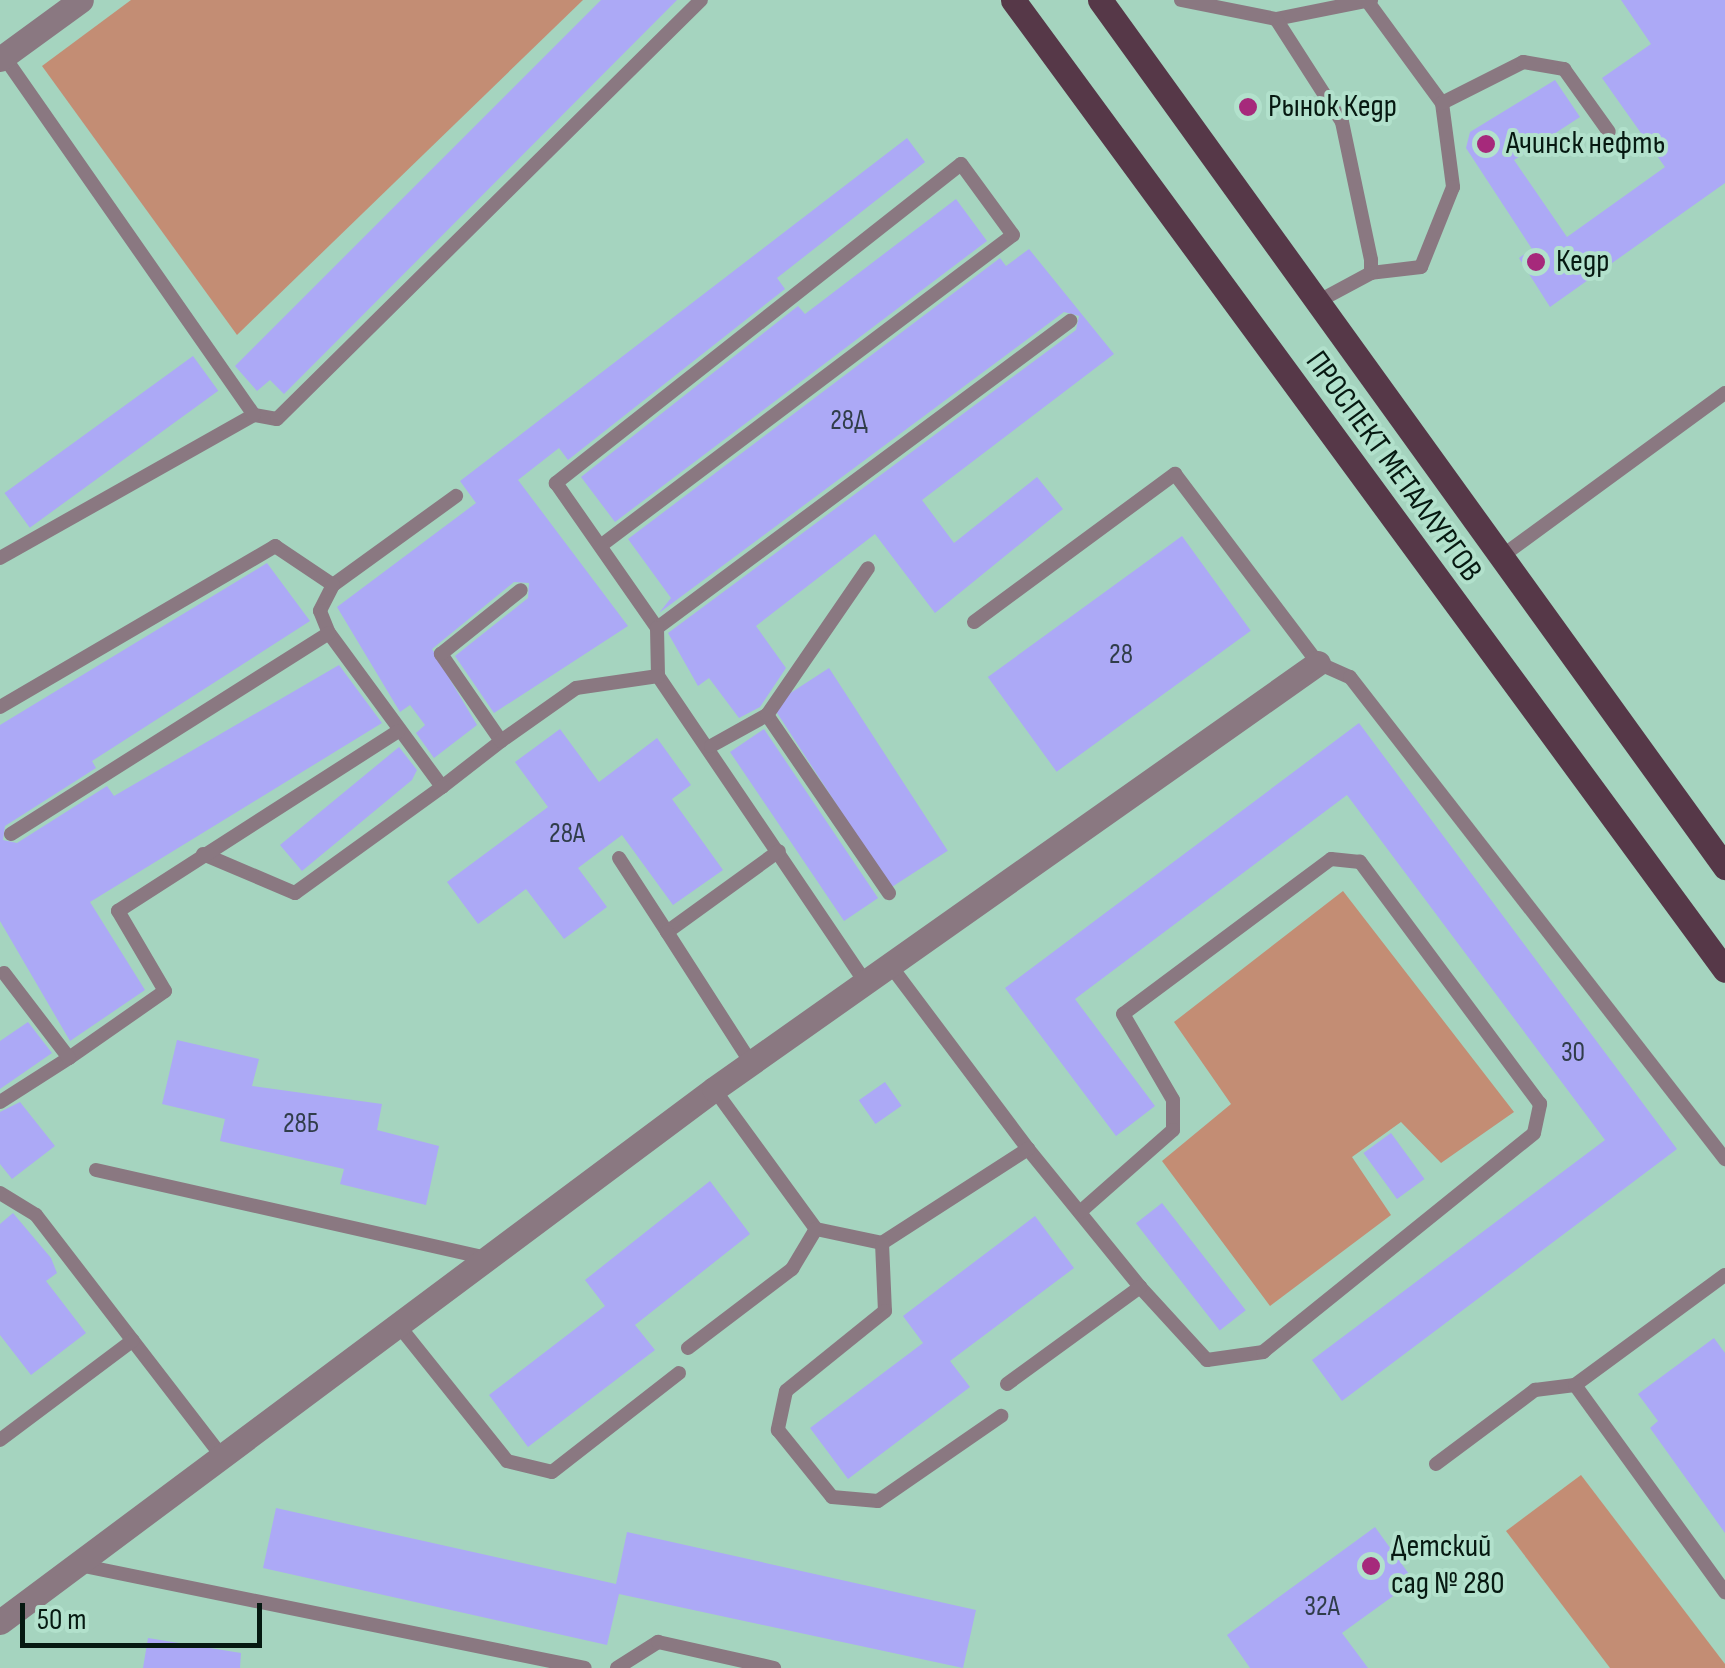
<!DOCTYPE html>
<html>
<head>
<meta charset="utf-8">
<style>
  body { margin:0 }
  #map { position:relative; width:1725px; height:1668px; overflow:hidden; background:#a5d4bf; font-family:"Sofia Sans Condensed",sans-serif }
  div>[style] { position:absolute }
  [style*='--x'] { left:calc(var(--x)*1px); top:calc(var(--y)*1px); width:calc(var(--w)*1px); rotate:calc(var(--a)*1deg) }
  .green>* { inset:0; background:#c38d74 }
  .building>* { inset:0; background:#aca9f6; transform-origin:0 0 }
  .service>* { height:14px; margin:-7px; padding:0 7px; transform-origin:7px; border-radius:7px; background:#8a7881 }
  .minor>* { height:25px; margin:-12.5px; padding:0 12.5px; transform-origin:12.5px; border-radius:12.5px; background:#8a7881 }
  .primary>* { height:25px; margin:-12.5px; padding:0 12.5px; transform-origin:12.5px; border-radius:12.5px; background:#563848 }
  .dots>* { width:28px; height:28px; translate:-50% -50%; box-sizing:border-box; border:5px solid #b2e1cc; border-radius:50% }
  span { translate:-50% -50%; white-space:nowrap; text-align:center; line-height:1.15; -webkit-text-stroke:8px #b2e1cc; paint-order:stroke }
  .number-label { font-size:28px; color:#303d4a }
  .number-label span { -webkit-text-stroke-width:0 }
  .poi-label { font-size:32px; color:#061911 }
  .left { translate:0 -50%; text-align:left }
  .street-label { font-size:32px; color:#061911 }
  .scale { position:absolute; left:20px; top:1603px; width:242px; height:45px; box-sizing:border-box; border:5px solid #061911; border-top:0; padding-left:12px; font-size:30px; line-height:35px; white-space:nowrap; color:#061911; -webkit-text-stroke:8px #b2e1cc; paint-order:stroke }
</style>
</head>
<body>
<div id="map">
  <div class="green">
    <i style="clip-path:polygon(131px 0,583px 0,237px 335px,42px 66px)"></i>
    <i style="clip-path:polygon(1343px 891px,1514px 1112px,1441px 1163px,1401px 1122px,1352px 1157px,1391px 1215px,1270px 1306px,1162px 1161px,1231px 1104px,1174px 1022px)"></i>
    <i style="clip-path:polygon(1581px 1475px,1725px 1664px,1725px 1668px,1610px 1668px,1506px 1531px)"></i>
  </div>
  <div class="building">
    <i style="clip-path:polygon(601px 0,677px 0,284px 394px,270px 380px,257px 391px,235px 366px)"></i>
    <i style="clip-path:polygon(1621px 0,1725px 0,1725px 183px,1550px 307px,1519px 258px,1532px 249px,1466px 148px,1470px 132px,1555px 80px,1580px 117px,1514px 160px,1567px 237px,1665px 167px,1602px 78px,1651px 44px)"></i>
    <i style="clip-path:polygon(907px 138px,925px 162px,777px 278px,785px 289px,568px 460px,559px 448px,518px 480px,628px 626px,494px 713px,455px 656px,528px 598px,529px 583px,514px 582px,432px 649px,477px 725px,434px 758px,416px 733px,425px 725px,410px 705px,400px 712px,337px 607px,476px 503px,460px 481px)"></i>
    <i style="clip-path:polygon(956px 199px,987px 241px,615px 522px,581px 477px,798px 306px,805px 314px)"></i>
    <i style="clip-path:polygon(1029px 249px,1114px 354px,922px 500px,954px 543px,1037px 477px,1063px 509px,935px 613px,875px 534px,756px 626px,786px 668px,760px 707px,739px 718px,709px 678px,698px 686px,668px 633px,1076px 330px,1079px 316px,1064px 312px,659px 613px,671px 598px,628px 539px,1000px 258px,1006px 266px)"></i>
    <i style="left:193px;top:356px;width:43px;height:233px;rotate:54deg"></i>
    <i style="left:1182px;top:536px;width:117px;height:240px;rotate:54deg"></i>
    <i style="clip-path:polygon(267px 563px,310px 621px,92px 761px,96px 768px,5px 826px,3px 840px,17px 843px,107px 786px,114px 796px,339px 665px,382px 723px,90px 902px,145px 990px,70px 1041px,0 921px,0 725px)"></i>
    <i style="left:829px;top:668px;width:218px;height:68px;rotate:57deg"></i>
    <i style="clip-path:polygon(1359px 723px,1677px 1149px,1342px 1401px,1312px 1360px,1605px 1140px,1347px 795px,1075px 999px,1155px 1106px,1116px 1136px,1005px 988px)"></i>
    <i style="clip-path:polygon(560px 729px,599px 782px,657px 738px,691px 785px,672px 799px,723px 870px,673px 905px,622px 835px,578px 868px,607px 907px,564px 939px,526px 889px,478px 924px,447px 882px,548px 807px,515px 762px)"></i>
    <i style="left:764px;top:729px;width:204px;height:41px;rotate:56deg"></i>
    <i style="clip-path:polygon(399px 747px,417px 770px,412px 780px,302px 871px,280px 845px)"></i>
    <i style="clip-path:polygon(28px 1022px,52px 1053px,0 1089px,0 1041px)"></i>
    <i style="clip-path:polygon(177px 1040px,259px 1059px,252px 1086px,382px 1104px,377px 1130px,439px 1146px,426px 1205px,340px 1184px,344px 1169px,220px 1141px,225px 1119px,162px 1104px)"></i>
    <i style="left:885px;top:1082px;width:29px;height:32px;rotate:55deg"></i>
    <i style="clip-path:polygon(20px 1102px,55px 1146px,12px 1179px,0 1164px,0 1112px)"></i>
    <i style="left:1391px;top:1133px;width:57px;height:34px;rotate:54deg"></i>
    <i style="clip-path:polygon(710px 1181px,750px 1234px,635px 1325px,655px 1350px,528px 1447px,489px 1395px,605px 1306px,585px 1280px)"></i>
    <i style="left:1162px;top:1203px;width:136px;height:33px;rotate:52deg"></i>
    <i style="clip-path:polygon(13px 1213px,51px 1258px,57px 1273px,46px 1281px,86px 1333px,31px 1375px,0 1335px,0 1224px)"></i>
    <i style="clip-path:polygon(1035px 1216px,1074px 1268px,950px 1361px,970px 1387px,848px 1479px,810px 1428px,923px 1343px,903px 1316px)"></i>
    <i style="clip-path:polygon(1714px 1338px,1725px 1353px,1725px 1533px,1650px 1428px,1658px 1421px,1638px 1394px)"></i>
    <i style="clip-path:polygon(276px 1508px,616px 1584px,627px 1532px,976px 1610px,963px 1668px,619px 1594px,607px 1645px,263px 1568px)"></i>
    <i style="clip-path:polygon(1375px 1527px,1414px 1581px,1342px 1633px,1368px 1668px,1250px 1668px,1227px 1635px)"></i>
    <i style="clip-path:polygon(148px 1638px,241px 1653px,240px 1668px,143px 1668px)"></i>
  </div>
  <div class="service">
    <i style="--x:1181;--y:0;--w:97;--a:11.3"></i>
    <i style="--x:1276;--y:19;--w:97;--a:-11.3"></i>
    <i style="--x:1368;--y:2;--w:125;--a:53.8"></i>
    <i style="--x:1442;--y:103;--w:85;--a:82.5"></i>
    <i style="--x:1453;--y:187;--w:86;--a:111.8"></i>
    <i style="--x:1421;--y:267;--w:50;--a:173.2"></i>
    <i style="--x:1276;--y:19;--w:122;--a:57.3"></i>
    <i style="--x:1342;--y:122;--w:141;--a:78.1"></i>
    <i style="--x:1371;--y:260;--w:13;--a:90"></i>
    <i style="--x:1371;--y:273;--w:61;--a:151.8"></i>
    <i style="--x:1442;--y:103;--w:91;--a:-26.8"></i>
    <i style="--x:1523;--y:62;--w:42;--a:9.7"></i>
    <i style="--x:1564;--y:69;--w:77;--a:54.5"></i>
    <i style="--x:254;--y:415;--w:23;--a:10"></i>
    <i style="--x:277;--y:419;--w:596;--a:-44.66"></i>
    <i style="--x:603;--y:544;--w:513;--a:-37"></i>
    <i style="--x:1013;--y:235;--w:88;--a:-126.2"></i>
    <i style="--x:961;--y:164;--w:516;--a:141.77"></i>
    <i style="--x:556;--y:483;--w:177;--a:55.1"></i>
    <i style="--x:657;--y:628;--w:515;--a:-36.62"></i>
    <i style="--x:0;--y:558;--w:291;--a:-29.4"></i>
    <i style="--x:254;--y:415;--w:437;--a:-124.9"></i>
    <i style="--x:1498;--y:559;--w:281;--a:-36.2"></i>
    <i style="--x:333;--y:585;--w:152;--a:-35.9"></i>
    <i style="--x:974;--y:622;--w:250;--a:-36.4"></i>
    <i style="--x:1175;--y:474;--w:237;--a:52.9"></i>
    <i style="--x:1318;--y:663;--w:35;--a:24"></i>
    <i style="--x:1350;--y:677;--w:611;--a:52.12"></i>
    <i style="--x:657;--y:628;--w:48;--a:88.8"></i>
    <i style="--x:658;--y:676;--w:371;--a:55.9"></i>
    <i style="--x:0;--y:707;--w:319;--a:-30.3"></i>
    <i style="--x:275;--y:546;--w:70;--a:33.9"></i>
    <i style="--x:333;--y:585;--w:29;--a:117"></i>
    <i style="--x:320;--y:611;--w:24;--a:68"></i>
    <i style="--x:329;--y:633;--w:191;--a:53.7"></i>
    <i style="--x:442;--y:787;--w:75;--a:-37.9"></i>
    <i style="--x:501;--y:741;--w:106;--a:-124.6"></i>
    <i style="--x:441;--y:654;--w:102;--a:-38.7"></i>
    <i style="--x:767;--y:715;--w:216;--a:55.6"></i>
    <i style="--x:501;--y:741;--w:92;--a:-35.2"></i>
    <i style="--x:576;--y:688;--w:83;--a:-8.3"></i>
    <i style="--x:711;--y:746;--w:64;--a:-29"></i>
    <i style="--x:767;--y:715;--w:178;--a:-55.5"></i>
    <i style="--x:11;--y:834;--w:376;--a:-32.3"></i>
    <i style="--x:203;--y:854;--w:100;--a:23"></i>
    <i style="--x:295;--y:893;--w:181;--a:-35.8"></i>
    <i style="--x:619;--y:858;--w:88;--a:57"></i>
    <i style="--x:667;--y:932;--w:138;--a:-35.9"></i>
    <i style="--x:667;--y:932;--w:156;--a:57.3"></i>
    <i style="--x:890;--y:965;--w:230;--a:53.1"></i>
    <i style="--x:1028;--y:1149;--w:178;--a:50.9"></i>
    <i style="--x:1140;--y:1287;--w:99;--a:47.5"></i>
    <i style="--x:1207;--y:1360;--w:57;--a:-8.1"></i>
    <i style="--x:1263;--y:1352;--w:348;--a:-38.9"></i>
    <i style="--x:1534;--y:1133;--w:30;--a:-78"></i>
    <i style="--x:1540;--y:1104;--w:302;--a:-126.6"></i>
    <i style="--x:1360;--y:862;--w:29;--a:-174"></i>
    <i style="--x:1331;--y:859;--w:259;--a:143.3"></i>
    <i style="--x:1123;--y:1014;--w:99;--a:59.8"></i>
    <i style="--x:1173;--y:1100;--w:30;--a:90"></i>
    <i style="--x:1173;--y:1130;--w:124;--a:138.6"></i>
    <i style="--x:69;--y:1058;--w:117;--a:-34.9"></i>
    <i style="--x:165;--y:991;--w:93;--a:-120.4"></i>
    <i style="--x:118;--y:911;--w:333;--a:-32.7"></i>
    <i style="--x:714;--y:1089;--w:173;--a:53.9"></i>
    <i style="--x:816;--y:1229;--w:67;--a:12"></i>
    <i style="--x:882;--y:1243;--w:174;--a:-32.8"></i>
    <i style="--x:0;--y:1102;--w:82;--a:-32.5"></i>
    <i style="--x:69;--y:1058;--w:107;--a:-127.4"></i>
    <i style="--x:96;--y:1170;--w:402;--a:12.7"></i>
    <i style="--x:0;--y:1193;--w:42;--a:31.4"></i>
    <i style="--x:36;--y:1215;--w:303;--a:52.4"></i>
    <i style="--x:882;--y:1243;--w:68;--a:87.5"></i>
    <i style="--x:885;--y:1311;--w:127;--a:141.1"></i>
    <i style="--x:786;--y:1391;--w:40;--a:102"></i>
    <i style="--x:778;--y:1430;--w:86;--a:51.1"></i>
    <i style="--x:832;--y:1497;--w:46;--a:5"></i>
    <i style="--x:878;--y:1501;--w:150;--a:-34.6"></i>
    <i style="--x:399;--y:1326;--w:173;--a:51.3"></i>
    <i style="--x:507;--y:1461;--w:46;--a:13.7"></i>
    <i style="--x:552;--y:1472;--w:161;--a:-37.9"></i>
    <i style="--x:688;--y:1348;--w:131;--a:-37.2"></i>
    <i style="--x:792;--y:1269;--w:47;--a:-59"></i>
    <i style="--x:1007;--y:1384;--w:165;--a:-36.1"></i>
    <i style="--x:1575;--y:1385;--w:256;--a:54.1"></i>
    <i style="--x:0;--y:1440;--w:166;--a:-36.9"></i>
    <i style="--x:1436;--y:1464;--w:124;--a:-36.8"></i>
    <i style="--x:1535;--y:1390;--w:40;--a:-7.1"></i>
    <i style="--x:1575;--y:1385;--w:186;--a:-36.3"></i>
    <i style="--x:79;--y:1565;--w:516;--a:11.51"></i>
    <i style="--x:617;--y:1668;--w:49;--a:-32.4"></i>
    <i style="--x:658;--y:1642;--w:119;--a:12.6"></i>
  </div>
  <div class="minor">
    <i style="--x:0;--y:59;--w:100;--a:-36.1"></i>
    <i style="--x:0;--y:1622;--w:891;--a:-36.74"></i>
    <i style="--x:714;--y:1089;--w:739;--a:-35.2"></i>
  </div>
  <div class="primary">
    <i style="--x:1013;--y:0;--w:1203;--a:53.72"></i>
    <i style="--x:1100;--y:0;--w:1069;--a:54.21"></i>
  </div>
  <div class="dots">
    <i style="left:1248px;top:107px;background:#a6297b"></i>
    <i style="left:1486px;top:144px;background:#a6297b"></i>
    <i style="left:1536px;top:262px;background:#a6297b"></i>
    <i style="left:1371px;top:1566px;background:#a6297b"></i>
  </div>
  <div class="number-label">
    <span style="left:849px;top:421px">28Д</span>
    <span style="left:1121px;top:655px">28</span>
    <span style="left:567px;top:834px">28А</span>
    <span style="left:1573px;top:1053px">30</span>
    <span style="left:301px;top:1124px">28Б</span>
    <span style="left:1322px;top:1607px">32А</span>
  </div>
  <div class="poi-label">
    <span class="left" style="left:1268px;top:107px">Рынок Кедр</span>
    <span class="left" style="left:1506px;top:144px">Ачинск нефть</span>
    <span class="left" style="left:1556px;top:262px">Кедр</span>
    <span class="left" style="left:1391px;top:1566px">Детский<br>сад № 280</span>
  </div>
  <div class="street-label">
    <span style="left:1393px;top:467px;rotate:54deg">ПРОСПЕКТ МЕТАЛЛУРГОВ</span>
  </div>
  <div class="scale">50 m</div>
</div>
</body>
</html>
